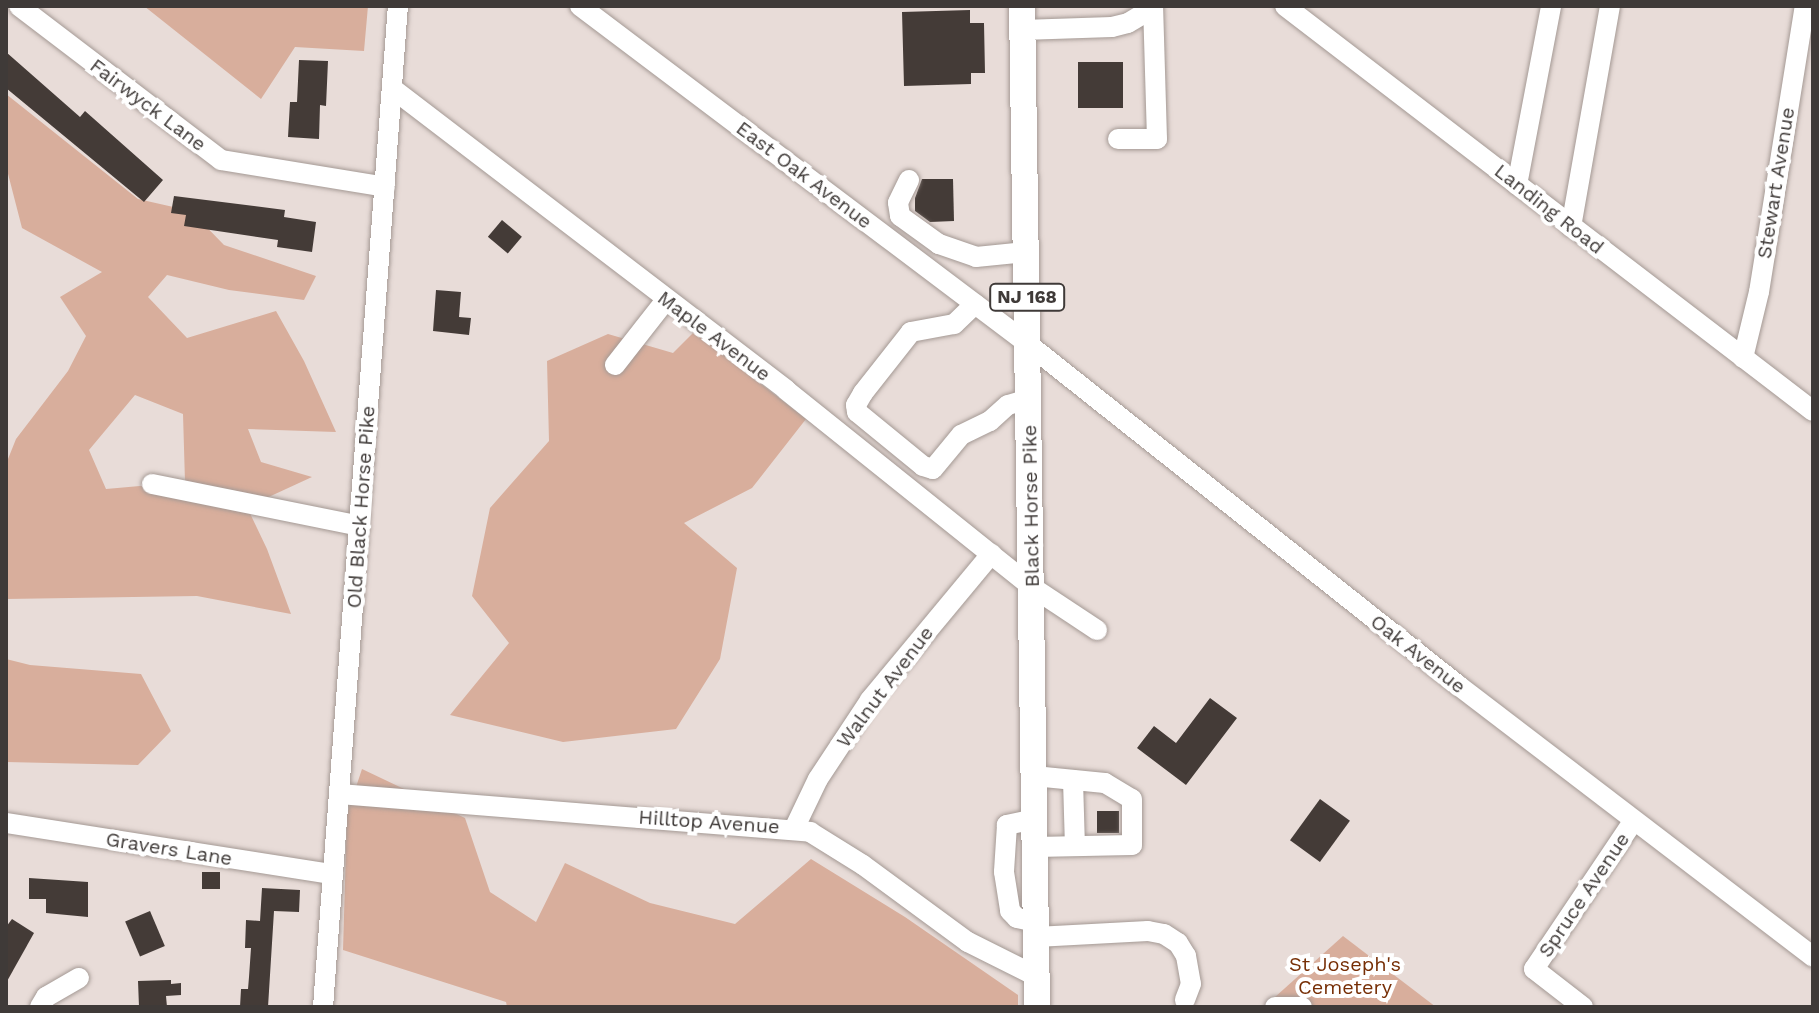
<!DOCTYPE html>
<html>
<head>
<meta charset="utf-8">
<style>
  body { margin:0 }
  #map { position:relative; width:1819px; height:1013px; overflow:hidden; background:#e8dcd8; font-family:"Work Sans",sans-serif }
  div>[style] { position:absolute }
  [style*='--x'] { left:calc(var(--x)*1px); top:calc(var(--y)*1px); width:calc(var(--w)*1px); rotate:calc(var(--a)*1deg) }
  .green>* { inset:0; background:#d8ae9c }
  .building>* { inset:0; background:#443b37; transform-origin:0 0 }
  .roads { filter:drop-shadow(0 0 2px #a49994) drop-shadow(0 0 2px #a49994) }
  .minor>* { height:20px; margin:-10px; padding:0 10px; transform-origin:10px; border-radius:10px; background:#fff }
  .major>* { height:26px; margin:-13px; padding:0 13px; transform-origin:13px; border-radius:13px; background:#fff }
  span { translate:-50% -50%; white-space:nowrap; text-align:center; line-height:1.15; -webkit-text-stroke:8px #fff; paint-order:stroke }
  .shield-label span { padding:2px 6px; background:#fff; border:2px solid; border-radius:6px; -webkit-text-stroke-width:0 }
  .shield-label { font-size:18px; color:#3f3a38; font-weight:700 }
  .street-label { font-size:20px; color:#3f3a38 }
  .park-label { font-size:20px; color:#762e05 }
  .frame { position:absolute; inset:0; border:8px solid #3f3a38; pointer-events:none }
</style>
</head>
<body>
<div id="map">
  <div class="green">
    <i style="clip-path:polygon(144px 6px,368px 6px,364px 51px,295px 47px,261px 99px)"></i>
    <i style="clip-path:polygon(evenodd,6px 94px,138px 199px,191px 211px,224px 245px,316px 276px,304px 300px,229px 290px,167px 275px,148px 297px,187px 338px,276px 311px,304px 361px,336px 432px,248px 429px,261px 462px,312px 477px,247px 507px,267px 549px,291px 614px,197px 596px,6px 599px,6px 464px,16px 439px,68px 371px,86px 336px,60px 297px,102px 272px,22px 228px,6px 166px,6px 94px,135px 395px,183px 414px,185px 482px,106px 489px,89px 450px,135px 395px)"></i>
    <i style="clip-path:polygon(694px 332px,806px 419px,752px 488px,684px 523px,737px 568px,720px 659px,676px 729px,563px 742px,450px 715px,509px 643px,472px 596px,490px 508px,549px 441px,547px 361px,608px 334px,673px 353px)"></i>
    <i style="clip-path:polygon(6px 659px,30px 665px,141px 674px,171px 731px,138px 765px,6px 762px)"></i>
    <i style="clip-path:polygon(362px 769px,465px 818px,490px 892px,536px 922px,565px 863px,650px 903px,735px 924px,811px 859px,905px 917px,1018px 995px,1018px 1007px,507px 1007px,506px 1002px,343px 950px,347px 814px)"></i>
    <i style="clip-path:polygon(1343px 936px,1436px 1007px,1264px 1007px)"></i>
  </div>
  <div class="building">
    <i style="clip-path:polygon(970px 10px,970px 23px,984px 23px,985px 73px,971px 73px,971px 84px,904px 86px,902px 12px)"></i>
    <i style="clip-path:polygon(6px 52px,80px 117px,85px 111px,163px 180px,144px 202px,6px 88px)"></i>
    <i style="clip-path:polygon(299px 60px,328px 61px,326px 106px,320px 105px,319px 139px,288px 137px,290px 102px,297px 102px)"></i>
    <i style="left:1078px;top:62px;width:45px;height:46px"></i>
    <i style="clip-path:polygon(922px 179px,953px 179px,954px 221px,930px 222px,915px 211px,915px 198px)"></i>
    <i style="clip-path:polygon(174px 196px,285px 210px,284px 217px,316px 222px,312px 252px,277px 247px,278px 240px,184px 226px,186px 215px,171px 213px)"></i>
    <i style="left:502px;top:220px;width:26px;height:22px;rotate:40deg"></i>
    <i style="clip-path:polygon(436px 290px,461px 292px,459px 317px,471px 318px,469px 335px,433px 331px)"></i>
    <i style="clip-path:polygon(1210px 698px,1237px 718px,1186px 785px,1137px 748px,1154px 726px,1176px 743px)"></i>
    <i style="left:1320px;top:799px;width:37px;height:51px;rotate:36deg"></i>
    <i style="left:1097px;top:811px;width:22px;height:22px"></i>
    <i style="left:202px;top:872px;width:18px;height:17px"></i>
    <i style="clip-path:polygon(29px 878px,88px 882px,88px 917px,46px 913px,46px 899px,29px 899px)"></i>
    <i style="clip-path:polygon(262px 888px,300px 890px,299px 912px,274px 911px,268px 1007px,240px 1007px,241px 989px,248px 989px,249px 977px,251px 948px,245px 948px,246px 920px,260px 921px)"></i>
    <i style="left:150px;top:911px;width:38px;height:27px;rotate:67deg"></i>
    <i style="clip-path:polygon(12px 919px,34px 933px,6px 983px,6px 927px)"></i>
    <i style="clip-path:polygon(171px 980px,171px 984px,181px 983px,181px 995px,166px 996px,167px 1007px,139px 1007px,138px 981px)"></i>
  </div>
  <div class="roads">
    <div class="minor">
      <i style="--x:19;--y:6;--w:254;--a:37.3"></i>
      <i style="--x:221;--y:160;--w:166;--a:9.3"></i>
      <i style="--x:580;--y:6;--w:561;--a:37.03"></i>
      <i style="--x:1028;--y:344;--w:550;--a:38.43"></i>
      <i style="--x:1459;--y:686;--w:446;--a:37.4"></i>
      <i style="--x:1285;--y:6;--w:665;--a:37.49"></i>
      <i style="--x:1022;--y:30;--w:90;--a:-1.9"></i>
      <i style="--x:1112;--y:27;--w:16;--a:-14"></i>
      <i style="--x:1128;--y:23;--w:27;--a:-31"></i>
      <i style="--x:393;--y:89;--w:495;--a:37.4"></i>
      <i style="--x:786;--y:390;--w:315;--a:38.7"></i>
      <i style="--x:1032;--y:587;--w:78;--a:33.5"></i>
      <i style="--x:1118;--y:139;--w:39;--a:0"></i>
      <i style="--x:1157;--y:139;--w:133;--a:-91.7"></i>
      <i style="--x:909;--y:180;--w:25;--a:116"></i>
      <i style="--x:898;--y:203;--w:13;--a:81"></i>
      <i style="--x:900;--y:216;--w:48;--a:35.7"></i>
      <i style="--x:939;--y:244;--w:39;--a:19"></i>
      <i style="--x:976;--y:257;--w:50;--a:-5.7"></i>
      <i style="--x:1517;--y:185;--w:182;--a:-79.2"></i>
      <i style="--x:1571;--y:227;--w:224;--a:-80"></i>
      <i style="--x:975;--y:304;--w:29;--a:136"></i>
      <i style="--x:954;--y:324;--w:44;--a:169.5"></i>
      <i style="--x:911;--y:332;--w:78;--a:128.2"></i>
      <i style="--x:863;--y:393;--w:14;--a:120"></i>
      <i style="--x:856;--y:405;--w:7;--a:82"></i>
      <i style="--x:857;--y:412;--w:85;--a:39.3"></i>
      <i style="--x:923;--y:466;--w:10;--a:17"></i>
      <i style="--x:933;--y:469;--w:44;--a:-50.5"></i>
      <i style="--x:961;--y:435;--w:32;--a:-26"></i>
      <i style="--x:990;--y:421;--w:24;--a:-42"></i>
      <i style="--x:1008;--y:405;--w:22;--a:-16"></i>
      <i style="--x:1743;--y:358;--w:68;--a:-76.4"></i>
      <i style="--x:1759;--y:292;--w:290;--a:-80.9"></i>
      <i style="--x:615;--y:365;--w:83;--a:-51.9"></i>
      <i style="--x:152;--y:484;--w:212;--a:11.4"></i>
      <i style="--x:1034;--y:776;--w:71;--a:5.6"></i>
      <i style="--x:1105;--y:783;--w:31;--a:31"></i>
      <i style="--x:1132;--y:799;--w:46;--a:90"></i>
      <i style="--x:1132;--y:845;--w:97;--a:178.8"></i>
      <i style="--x:1073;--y:780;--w:66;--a:88.3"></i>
      <i style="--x:340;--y:794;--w:472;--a:4.6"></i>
      <i style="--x:810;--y:832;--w:62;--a:31.9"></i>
      <i style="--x:863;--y:865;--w:130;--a:36.3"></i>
      <i style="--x:968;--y:942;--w:76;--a:26.6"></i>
      <i style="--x:1035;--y:819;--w:29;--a:168"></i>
      <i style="--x:1007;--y:825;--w:47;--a:93.7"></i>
      <i style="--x:1004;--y:872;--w:39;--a:81"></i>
      <i style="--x:1010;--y:911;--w:10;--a:45"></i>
      <i style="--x:1017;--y:918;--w:19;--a:12"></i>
      <i style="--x:6;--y:823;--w:331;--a:8.9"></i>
      <i style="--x:794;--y:829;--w:55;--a:-64.4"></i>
      <i style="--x:818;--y:779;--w:95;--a:-56.6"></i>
      <i style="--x:870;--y:700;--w:190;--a:-50.3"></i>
      <i style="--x:1036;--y:937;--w:112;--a:-3.1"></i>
      <i style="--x:1148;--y:931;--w:16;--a:11"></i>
      <i style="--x:1164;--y:934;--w:17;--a:33"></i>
      <i style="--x:1178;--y:943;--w:15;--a:58"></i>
      <i style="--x:1186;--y:956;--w:28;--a:80"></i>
      <i style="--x:1191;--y:984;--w:17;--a:111"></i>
      <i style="--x:40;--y:1007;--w:12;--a:-59"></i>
      <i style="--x:46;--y:997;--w:38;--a:-30"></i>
      <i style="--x:323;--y:1007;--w:1004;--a:-85.72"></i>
      <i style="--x:1275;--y:1007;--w:27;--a:0"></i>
      <i style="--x:1583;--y:1007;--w:62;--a:-142.2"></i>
      <i style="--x:1534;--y:969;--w:179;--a:-56.1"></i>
    </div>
    <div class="major">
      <i style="--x:1022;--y:6;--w:1001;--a:89.14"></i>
    </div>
  </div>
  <div class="shield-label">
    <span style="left:1027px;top:297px">NJ 168</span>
  </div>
  <div class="street-label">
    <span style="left:148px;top:105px;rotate:37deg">Fairwyck Lane</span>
    <span style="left:804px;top:175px;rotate:37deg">East Oak Avenue</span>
    <span style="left:1776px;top:183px;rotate:-81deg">Stewart Avenue</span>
    <span style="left:1549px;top:209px;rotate:38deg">Landing Road</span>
    <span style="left:714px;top:336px;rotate:37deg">Maple Avenue</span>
    <span style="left:1031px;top:506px;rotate:-91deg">Black Horse Pike</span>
    <span style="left:361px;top:507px;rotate:-86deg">Old Black Horse Pike</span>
    <span style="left:1418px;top:654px;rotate:38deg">Oak Avenue</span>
    <span style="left:885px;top:687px;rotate:-53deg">Walnut Avenue</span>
    <span style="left:709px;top:822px;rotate:4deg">Hilltop Avenue</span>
    <span style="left:169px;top:849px;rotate:9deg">Gravers Lane</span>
    <span style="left:1584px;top:895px;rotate:-56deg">Spruce Avenue</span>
  </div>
  <div class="park-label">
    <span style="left:1345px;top:976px">St Joseph's<br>Cemetery</span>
  </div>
  <div class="frame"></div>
</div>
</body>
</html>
